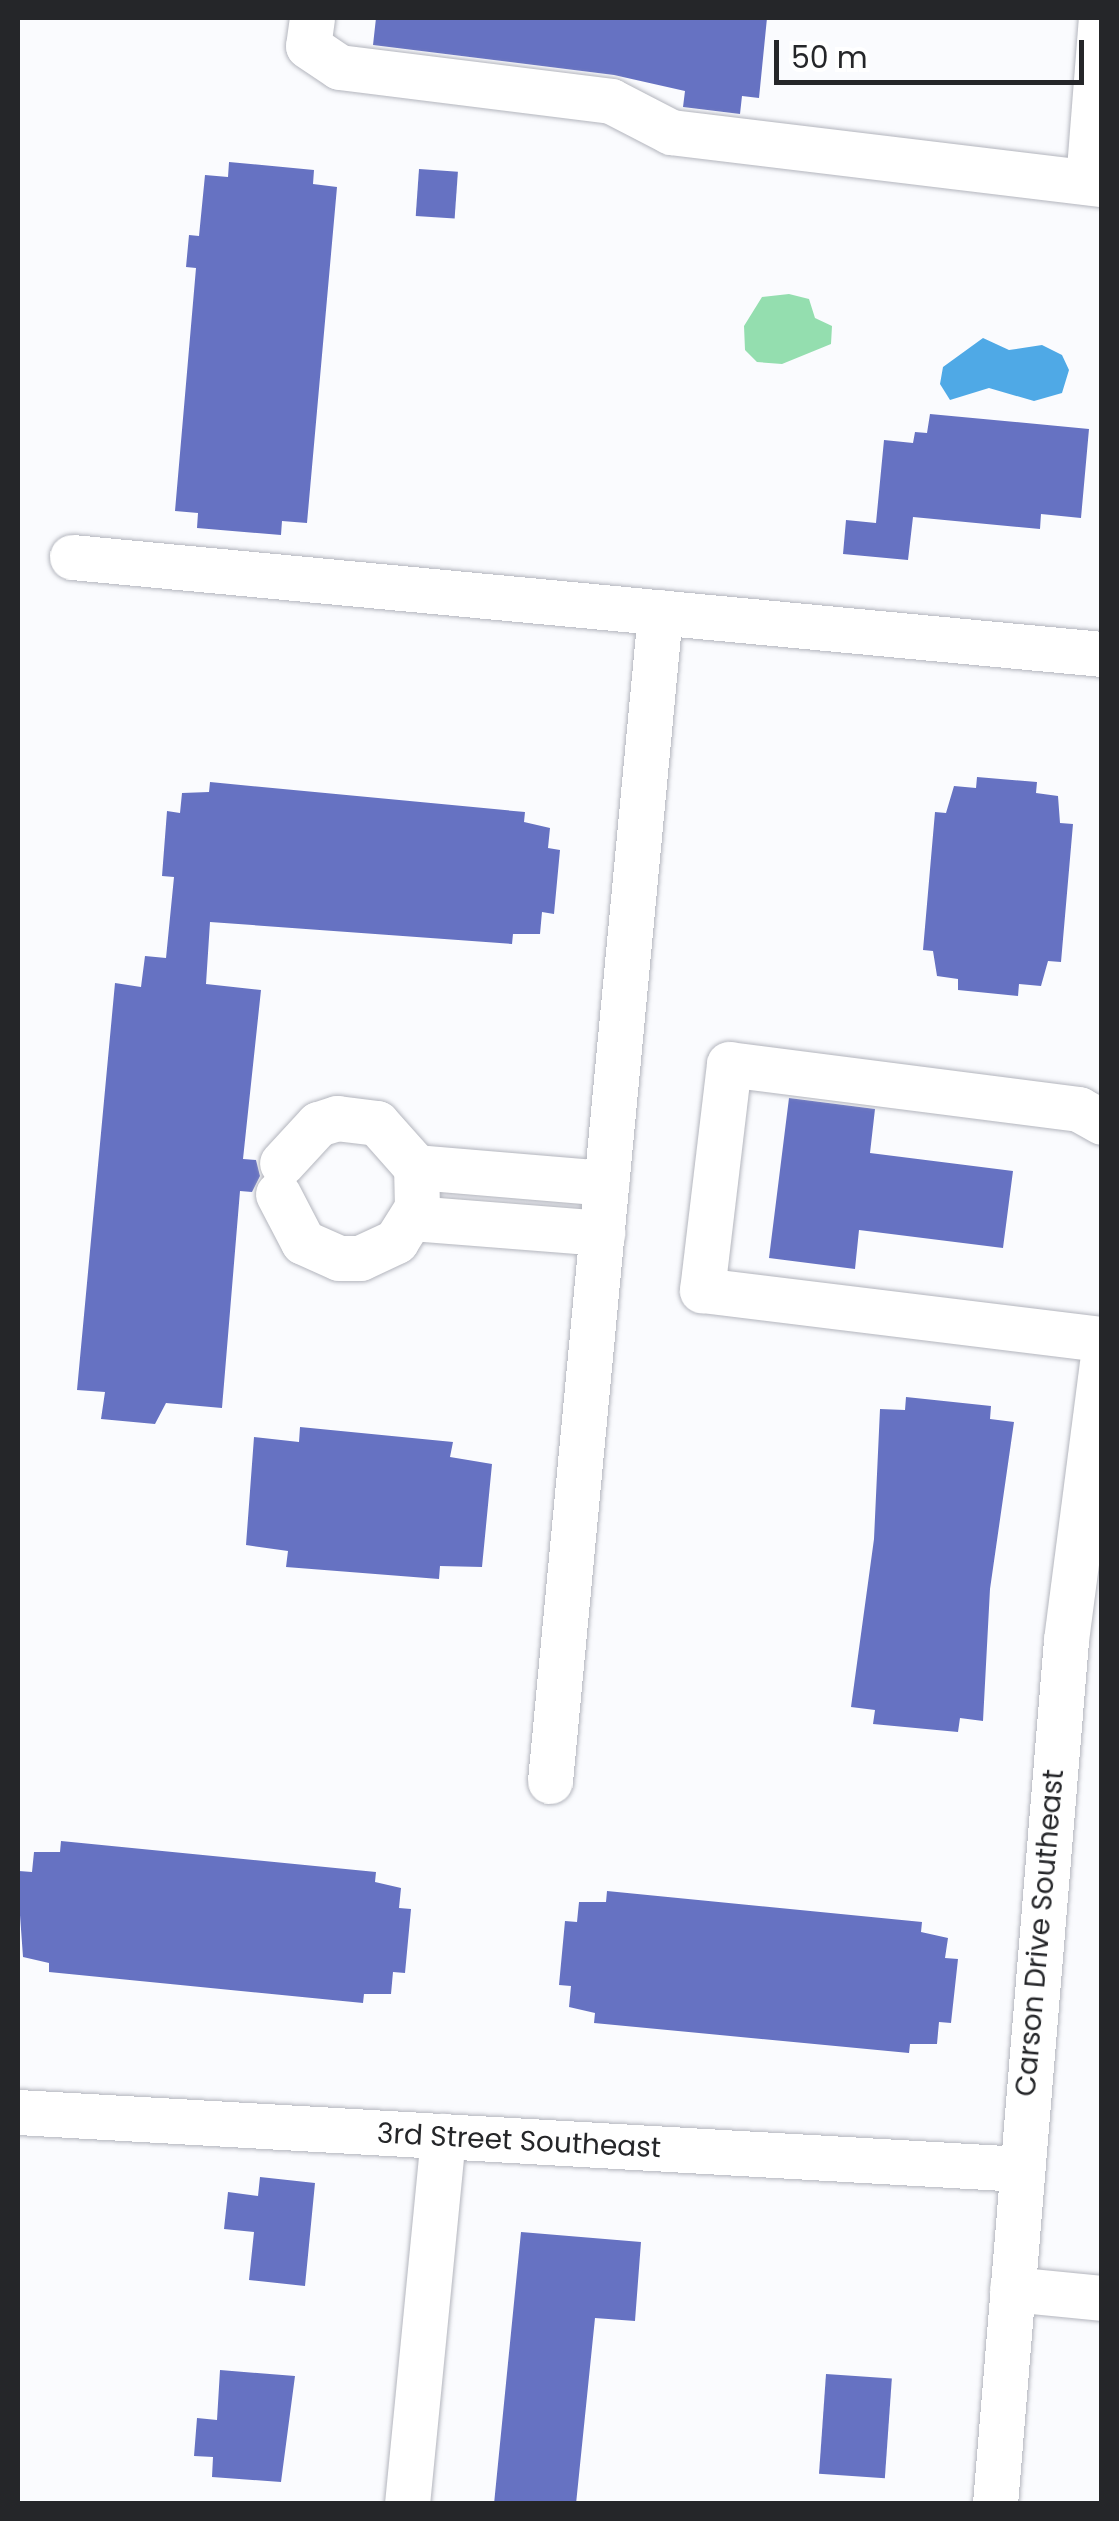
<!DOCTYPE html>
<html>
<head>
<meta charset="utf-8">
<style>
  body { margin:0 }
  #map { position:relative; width:1119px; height:2521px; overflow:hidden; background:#fafbfe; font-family:Poppins,sans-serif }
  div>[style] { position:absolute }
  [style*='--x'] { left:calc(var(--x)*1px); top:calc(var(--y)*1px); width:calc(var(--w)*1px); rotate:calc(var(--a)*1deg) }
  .green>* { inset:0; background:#94deaf }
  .water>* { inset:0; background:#4fa9e6 }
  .building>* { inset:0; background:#6672c2; transform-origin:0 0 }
  .roads { filter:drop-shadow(0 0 2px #b3b5bd) drop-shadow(0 0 2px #b3b5bd) }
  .minor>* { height:45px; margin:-22.5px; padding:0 22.5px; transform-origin:22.5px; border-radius:22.5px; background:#fff }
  span { translate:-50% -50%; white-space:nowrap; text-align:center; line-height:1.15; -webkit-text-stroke:9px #fff; paint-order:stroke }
  .street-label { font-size:28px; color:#252629 }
  .frame { position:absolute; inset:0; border:20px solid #252629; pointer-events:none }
  .scale { position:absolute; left:774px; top:40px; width:310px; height:45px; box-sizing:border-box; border:5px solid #252629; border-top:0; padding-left:12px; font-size:30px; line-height:35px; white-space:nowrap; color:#252629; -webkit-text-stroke:8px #fff; paint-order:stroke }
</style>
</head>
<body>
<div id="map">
  <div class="green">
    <i style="clip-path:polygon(789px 294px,809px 299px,815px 318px,832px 326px,831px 344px,782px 364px,757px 362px,745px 350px,744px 326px,762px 297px)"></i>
  </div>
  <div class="water">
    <i style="clip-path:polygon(983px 338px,1009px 350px,1042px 345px,1062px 355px,1069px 370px,1062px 393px,1034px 401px,989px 388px,950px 400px,940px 384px,943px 367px)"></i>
  </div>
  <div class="building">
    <i style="clip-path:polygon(376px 18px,767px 18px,759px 98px,742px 96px,740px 114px,683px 107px,685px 91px,614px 75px,373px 45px)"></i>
    <i style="clip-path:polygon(229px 162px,314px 170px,313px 184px,337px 187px,307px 523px,282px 521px,281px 535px,197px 528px,198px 513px,175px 511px,196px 268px,186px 267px,189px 235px,199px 236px,205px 175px,228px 177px)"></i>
    <i style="left:419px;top:169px;width:39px;height:47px;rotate:4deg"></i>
    <i style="clip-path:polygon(930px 414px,1089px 429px,1081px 518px,1041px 514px,1040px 529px,913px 517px,908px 560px,843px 554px,846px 520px,876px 523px,884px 440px,913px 443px,915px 432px,927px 433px)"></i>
    <i style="clip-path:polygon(977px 777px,1037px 782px,1036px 793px,1058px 796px,1060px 823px,1073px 824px,1061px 962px,1048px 961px,1041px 986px,1019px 984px,1018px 996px,958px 990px,958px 979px,937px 976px,933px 951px,923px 950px,935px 812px,946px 813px,954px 786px,976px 788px)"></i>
    <i style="clip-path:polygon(210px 782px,525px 812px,524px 822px,550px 828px,548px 848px,560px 850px,554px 914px,542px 912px,540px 934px,513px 934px,512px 944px,210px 922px,206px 984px,261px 990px,243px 1159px,256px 1160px,260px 1176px,252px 1192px,240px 1191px,222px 1408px,166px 1403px,155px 1424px,101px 1419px,105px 1392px,77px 1390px,115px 983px,141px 987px,145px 956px,166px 958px,174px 877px,162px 876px,167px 811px,180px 813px,182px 793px,209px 792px)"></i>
    <i style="clip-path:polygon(789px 1098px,875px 1109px,870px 1153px,1013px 1171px,1003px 1248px,859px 1230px,855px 1269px,769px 1258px)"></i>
    <i style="clip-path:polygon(906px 1397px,991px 1406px,990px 1419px,1014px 1422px,990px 1589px,983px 1721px,960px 1718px,958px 1732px,873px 1724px,875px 1710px,851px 1707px,874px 1539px,880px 1409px,905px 1410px)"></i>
    <i style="clip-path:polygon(300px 1427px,453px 1442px,450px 1457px,492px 1464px,482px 1567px,440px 1566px,439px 1579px,286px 1567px,288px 1551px,246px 1545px,254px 1437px,299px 1442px)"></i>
    <i style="clip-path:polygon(61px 1841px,376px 1872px,375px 1882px,401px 1888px,399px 1908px,411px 1909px,405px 1973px,393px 1972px,391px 1994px,364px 1994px,363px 2003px,49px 1972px,49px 1963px,23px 1957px,18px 1887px,19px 1871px,32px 1872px,34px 1852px,60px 1852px)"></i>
    <i style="clip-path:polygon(607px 1891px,922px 1922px,921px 1932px,948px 1938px,945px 1958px,958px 1959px,951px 2023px,939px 2022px,937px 2044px,910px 2044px,909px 2053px,594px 2023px,595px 2013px,569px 2007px,571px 1986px,559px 1985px,565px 1921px,577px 1922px,579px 1902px,606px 1902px)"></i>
    <i style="clip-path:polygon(260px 2177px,315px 2183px,305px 2286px,249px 2280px,254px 2232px,224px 2229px,228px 2192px,258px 2196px)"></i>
    <i style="clip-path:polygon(521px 2232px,641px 2242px,635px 2321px,595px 2318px,576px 2504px,494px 2504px)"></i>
    <i style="clip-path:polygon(220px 2370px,295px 2376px,281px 2482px,212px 2477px,213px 2457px,194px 2456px,197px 2418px,217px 2420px)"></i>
    <i style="left:826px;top:2374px;width:66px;height:100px;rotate:4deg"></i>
  </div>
  <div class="roads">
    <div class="minor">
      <i style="--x:312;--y:18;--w:28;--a:98"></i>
      <i style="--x:308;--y:46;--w:37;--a:34"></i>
      <i style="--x:339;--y:67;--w:274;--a:7.1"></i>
      <i style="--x:611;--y:101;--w:68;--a:27.3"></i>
      <i style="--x:671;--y:132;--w:434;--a:6.9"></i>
      <i style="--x:1088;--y:182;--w:165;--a:-85.5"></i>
      <i style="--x:72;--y:557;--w:1035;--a:5.38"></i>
      <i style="--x:1102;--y:1122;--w:26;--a:-151"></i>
      <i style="--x:1079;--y:1109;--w:353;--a:-172.7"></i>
      <i style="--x:729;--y:1064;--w:228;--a:96.8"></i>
      <i style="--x:702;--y:1290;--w:403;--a:7"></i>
      <i style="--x:416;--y:1167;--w:191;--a:4.8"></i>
      <i style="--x:278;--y:1194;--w:54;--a:62.5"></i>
      <i style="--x:303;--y:1242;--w:39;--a:24"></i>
      <i style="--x:339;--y:1258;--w:21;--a:0"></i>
      <i style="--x:360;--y:1258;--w:40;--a:-25"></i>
      <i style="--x:396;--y:1241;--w:40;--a:-58"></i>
      <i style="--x:417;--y:1207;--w:40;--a:-91.4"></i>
      <i style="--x:416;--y:1167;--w:59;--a:-131.6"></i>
      <i style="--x:377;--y:1123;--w:40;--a:-172.9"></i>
      <i style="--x:337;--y:1118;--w:20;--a:162"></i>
      <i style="--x:318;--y:1124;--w:53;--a:132.7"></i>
      <i style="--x:412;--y:1218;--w:191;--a:4.5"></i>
      <i style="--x:550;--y:1781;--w:1174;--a:-84.62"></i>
      <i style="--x:18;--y:2112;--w:1005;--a:3.25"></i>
      <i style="--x:1012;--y:2289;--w:90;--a:5.7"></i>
      <i style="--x:407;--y:2504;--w:370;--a:-84.4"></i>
      <i style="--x:995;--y:2504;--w:867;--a:-85.3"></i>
      <i style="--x:1066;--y:1640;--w:279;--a:-82.6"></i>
    </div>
  </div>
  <div class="street-label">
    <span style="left:1040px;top:1933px;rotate:-85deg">Carson Drive Southeast</span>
    <span style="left:519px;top:2141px;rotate:3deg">3rd Street Southeast</span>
  </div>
  <div class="frame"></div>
  <div class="scale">50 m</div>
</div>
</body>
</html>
